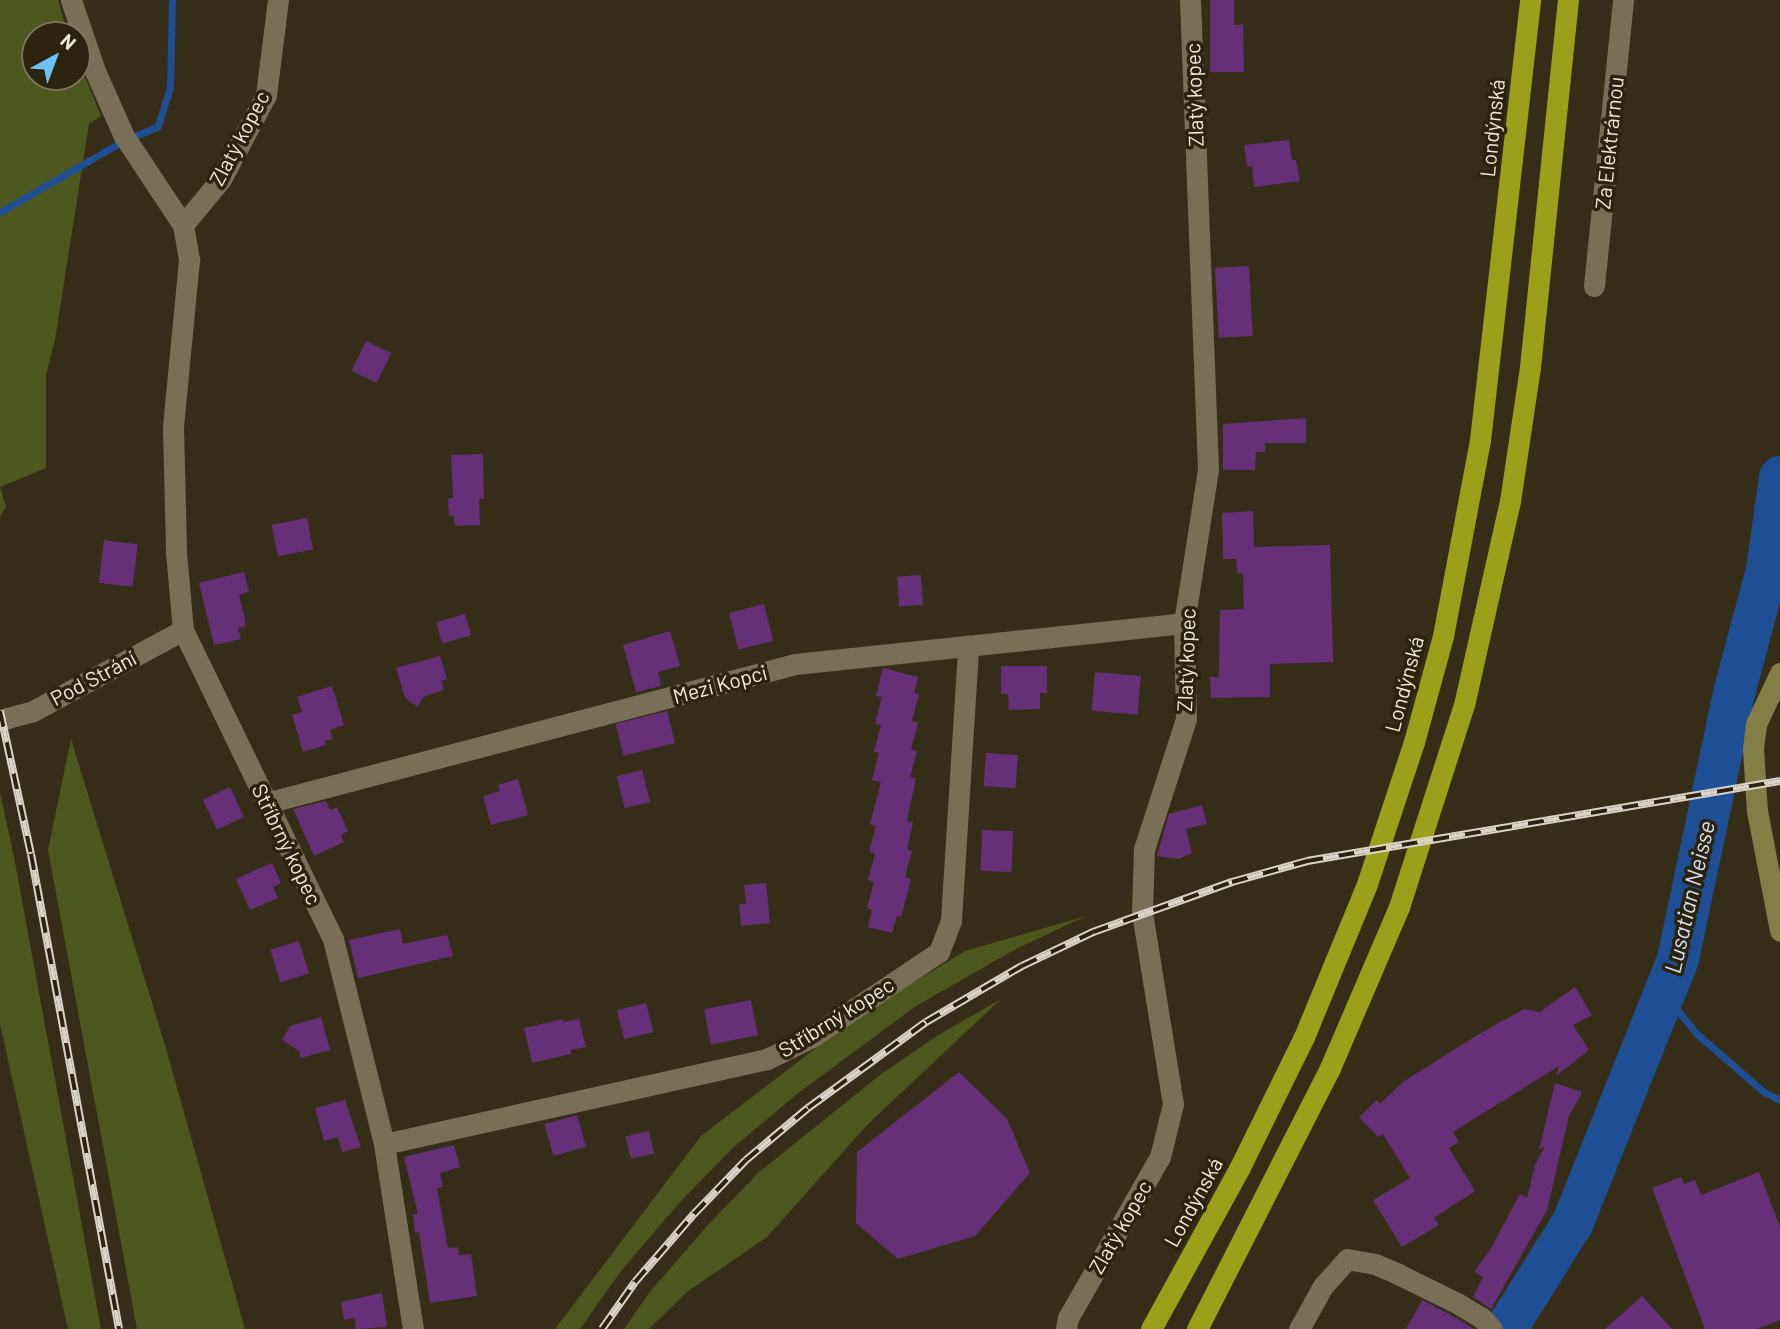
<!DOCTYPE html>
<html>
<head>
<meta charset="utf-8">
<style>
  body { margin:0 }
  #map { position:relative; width:1780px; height:1329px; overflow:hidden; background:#362d18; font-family:Barlow,sans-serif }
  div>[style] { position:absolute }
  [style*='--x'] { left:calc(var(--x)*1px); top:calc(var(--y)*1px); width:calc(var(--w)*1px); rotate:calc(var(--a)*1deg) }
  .green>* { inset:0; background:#4b571c }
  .stream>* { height:7px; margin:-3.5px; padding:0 3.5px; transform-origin:3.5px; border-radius:3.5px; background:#1e4e93 }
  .river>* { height:42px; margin:-21px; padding:0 21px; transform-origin:21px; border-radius:21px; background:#1e4e93 }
  .building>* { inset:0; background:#653077; transform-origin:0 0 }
  .street>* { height:21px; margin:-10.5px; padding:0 10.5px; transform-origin:10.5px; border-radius:10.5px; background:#796f57 }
  .secondary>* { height:21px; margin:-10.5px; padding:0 10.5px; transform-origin:10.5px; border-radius:10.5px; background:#837e45 }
  .highway>* { height:21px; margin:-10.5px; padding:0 10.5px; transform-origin:10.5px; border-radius:10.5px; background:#9aa01a }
  .rail>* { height:8px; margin-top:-4px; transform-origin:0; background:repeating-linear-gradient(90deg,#2c230e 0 16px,#dad4c6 0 32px); box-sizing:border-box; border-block:2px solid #dad4c6 }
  span { translate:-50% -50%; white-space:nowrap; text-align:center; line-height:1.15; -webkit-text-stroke:7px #2c230e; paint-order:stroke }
  .street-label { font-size:21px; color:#f0eadd }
  .water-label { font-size:23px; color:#d4e2f5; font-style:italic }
  .north { position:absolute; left:21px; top:21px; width:70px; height:70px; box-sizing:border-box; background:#2c230e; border:2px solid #7a7361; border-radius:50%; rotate:41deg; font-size:19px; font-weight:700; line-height:28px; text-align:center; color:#f0eadd }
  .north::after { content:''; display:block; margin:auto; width:24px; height:32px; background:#6ec2f3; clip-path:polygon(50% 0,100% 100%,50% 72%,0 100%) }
</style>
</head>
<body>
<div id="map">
  <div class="green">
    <i style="clip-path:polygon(0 0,58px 0,68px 35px,35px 35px,35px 77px,77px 77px,77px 57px,101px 116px,89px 124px,55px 340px,46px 375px,46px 468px,0 487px,6px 507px,0 517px)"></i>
    <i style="clip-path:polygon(71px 739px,165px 1045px,245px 1329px,137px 1329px,48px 850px)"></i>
    <i style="clip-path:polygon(0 793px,14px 857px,101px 1329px,68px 1329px,0 1024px)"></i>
    <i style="clip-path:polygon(1086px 916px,1014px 950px,916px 1006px,797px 1094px,734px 1147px,680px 1202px,621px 1271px,580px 1329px,555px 1329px,701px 1136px,854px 1019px,965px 951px)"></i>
    <i style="clip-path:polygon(1001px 999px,867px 1125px,767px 1237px,687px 1292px,649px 1329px,624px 1329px,649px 1293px,707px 1226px,758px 1173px,880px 1075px,935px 1037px)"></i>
  </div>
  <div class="stream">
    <i style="--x:135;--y:136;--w:25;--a:-23"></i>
    <i style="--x:158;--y:126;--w:41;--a:-72.9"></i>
    <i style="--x:170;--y:87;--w:87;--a:-88.7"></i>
    <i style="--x:0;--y:212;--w:136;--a:-30"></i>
    <i style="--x:1664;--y:994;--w:52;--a:50.5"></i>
    <i style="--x:1697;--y:1034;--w:89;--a:40.9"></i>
    <i style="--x:1764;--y:1092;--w:18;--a:27"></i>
  </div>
  <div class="river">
    <i style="--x:1506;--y:1329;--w:126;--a:-57.9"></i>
    <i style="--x:1573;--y:1222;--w:283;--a:-68.2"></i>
    <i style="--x:1678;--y:959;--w:272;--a:-78.1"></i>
    <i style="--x:1734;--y:693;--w:127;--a:-75"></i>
    <i style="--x:1767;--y:570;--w:94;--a:-82"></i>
  </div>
  <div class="building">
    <i style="clip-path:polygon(1210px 0,1234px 0,1234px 25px,1243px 24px,1244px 72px,1210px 72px)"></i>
    <i style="clip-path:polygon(1289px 140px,1292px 160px,1296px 160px,1300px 181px,1254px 187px,1252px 166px,1247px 167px,1244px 145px)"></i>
    <i style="left:1249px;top:266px;width:70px;height:34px;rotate:87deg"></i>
    <i style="left:366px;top:341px;width:28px;height:33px;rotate:26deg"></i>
    <i style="clip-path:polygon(1306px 418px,1306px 443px,1265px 443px,1265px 452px,1256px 452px,1255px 470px,1223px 470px,1223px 424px)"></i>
    <i style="clip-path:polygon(483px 454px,484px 499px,479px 499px,480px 525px,455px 526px,454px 516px,449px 516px,448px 498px,453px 498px,451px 455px)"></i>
    <i style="clip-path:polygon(1253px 511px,1254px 547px,1330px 545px,1333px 662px,1270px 664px,1270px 697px,1211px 698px,1210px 677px,1219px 677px,1220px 610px,1244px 609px,1243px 573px,1237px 573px,1236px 559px,1223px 559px,1222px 513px)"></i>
    <i style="left:307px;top:518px;width:32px;height:36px;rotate:79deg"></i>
    <i style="left:104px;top:540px;width:34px;height:43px;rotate:7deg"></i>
    <i style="clip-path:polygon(244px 572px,249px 592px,239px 595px,245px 619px,245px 626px,238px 628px,241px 639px,214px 645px,199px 583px)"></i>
    <i style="left:921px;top:575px;width:30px;height:24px;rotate:86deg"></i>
    <i style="left:764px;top:604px;width:38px;height:36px;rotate:76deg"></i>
    <i style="left:465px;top:614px;width:22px;height:30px;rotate:74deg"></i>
    <i style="clip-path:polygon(670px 631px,680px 666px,658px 672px,661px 686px,636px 692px,623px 645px)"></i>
    <i style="clip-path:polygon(440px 656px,447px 679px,441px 681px,444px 690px,423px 697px,418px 707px,405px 698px,396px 668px)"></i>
    <i style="clip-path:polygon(1001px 666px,1047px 666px,1047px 693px,1040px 693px,1040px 709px,1009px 710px,1008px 694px,1001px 694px)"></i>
    <i style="clip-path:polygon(883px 668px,918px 677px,914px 693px,919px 694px,912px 721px,918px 723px,911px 749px,917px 751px,910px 777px,916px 778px,907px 821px,913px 823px,907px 849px,912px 851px,905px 877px,911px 879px,901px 917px,897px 916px,892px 933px,868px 927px,872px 910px,867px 908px,874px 882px,868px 880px,875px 854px,869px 852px,876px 826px,870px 824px,881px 782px,872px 780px,879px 753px,874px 752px,881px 725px,875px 724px,882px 697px,876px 696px)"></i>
    <i style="left:1095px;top:672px;width:46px;height:39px;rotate:5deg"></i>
    <i style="clip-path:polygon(332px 686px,344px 725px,330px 730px,333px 739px,324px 741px,326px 745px,303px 752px,292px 715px,302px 712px,297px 697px)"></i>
    <i style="left:667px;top:711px;width:33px;height:53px;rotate:76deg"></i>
    <i style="left:986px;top:753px;width:32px;height:33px;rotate:4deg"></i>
    <i style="left:642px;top:770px;width:33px;height:26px;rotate:76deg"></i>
    <i style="clip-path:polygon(518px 779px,528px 815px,491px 825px,483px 796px,500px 791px,498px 785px)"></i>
    <i style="left:230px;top:787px;width:33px;height:30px;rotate:65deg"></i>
    <i style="clip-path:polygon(326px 801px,330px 810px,337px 807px,348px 831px,341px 835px,344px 842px,314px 856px,293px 809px)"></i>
    <i style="clip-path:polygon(1202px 805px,1207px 824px,1186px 829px,1192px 853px,1178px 859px,1157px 856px,1169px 814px)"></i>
    <i style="left:982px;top:830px;width:31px;height:41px;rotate:2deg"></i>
    <i style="clip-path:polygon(272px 863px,281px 883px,273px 887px,278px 898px,250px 910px,236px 879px)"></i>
    <i style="clip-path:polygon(766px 883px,770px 923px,741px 926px,739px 904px,746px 904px,744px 885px)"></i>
    <i style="clip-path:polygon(400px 929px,403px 944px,447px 935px,453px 956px,358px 978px,349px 940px)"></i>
    <i style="left:299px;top:941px;width:34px;height:30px;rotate:73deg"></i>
    <i style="clip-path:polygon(1575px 987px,1592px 1015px,1573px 1025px,1589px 1050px,1556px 1076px,1559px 1066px,1453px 1132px,1459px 1142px,1449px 1148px,1475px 1191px,1434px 1218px,1439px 1225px,1402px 1247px,1373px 1200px,1410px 1178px,1383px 1134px,1378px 1137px,1359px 1117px,1377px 1100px,1380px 1104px,1403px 1082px,1479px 1034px,1524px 1009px,1540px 1012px)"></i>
    <i style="left:751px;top:1000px;width:36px;height:48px;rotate:79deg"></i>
    <i style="left:646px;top:1003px;width:30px;height:30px;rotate:76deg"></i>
    <i style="clip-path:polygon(321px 1017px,330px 1050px,301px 1058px,299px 1051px,282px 1040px,290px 1026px)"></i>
    <i style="clip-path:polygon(563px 1019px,564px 1022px,579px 1019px,586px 1047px,571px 1050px,571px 1054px,532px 1063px,524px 1028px)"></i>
    <i style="clip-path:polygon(959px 1072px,1007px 1119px,1030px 1173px,975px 1236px,898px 1259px,856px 1223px,857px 1152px)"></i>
    <i style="clip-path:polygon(1555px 1083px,1582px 1092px,1569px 1116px,1547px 1210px,1491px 1309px,1473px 1297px,1483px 1277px,1474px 1272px,1490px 1250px,1520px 1194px,1527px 1198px,1535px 1165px,1545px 1146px,1539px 1150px)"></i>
    <i style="clip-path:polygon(345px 1100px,361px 1147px,342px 1152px,338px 1137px,324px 1141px,315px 1108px)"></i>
    <i style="left:577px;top:1115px;width:33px;height:34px;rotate:74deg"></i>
    <i style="left:649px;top:1131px;width:23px;height:24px;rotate:77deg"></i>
    <i style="clip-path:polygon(454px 1145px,460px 1167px,440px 1173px,443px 1187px,437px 1188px,448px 1248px,458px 1247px,459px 1255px,471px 1254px,477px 1296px,430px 1303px,419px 1232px,415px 1233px,413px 1215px,418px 1214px,404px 1157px)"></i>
    <i style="clip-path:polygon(1759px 1172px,1780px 1227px,1780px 1320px,1757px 1329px,1705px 1329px,1652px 1188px,1681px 1177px,1684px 1184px,1695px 1180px,1701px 1195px)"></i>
    <i style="clip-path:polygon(382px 1293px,387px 1327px,356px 1329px,355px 1318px,344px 1320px,341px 1302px)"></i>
    <i style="clip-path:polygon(1642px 1296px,1672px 1329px,1605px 1329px)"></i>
    <i style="clip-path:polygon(1422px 1300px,1451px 1315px,1474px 1329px,1406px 1329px)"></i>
  </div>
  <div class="street">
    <i style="--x:71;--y:0;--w:75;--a:71.3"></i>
    <i style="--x:95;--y:71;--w:71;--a:66"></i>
    <i style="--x:124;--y:136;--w:107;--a:56.5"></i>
    <i style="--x:183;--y:225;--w:36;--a:80"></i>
    <i style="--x:189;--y:260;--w:168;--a:95.5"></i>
    <i style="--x:173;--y:427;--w:125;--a:88.6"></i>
    <i style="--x:176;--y:552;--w:78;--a:84.9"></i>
    <i style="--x:183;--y:630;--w:343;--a:64.1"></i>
    <i style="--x:333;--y:939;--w:211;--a:76"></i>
    <i style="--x:384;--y:1144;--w:187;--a:81.1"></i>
    <i style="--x:183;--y:225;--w:60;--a:-50.4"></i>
    <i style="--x:221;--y:179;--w:95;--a:-61.8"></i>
    <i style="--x:266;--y:95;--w:96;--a:-82.8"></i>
    <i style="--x:1594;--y:286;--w:287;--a:-84.2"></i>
    <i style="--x:0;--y:720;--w:34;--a:-15"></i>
    <i style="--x:33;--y:711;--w:170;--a:-28.4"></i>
    <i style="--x:266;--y:803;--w:547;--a:-14.72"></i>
    <i style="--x:795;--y:664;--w:391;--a:-6"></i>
    <i style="--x:384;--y:1144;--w:392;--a:-12.5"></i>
    <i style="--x:767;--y:1059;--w:50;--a:-26.1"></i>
    <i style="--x:812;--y:1037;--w:153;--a:-33.8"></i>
    <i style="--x:939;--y:952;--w:34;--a:-69"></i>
    <i style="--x:951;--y:920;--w:275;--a:-86.4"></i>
    <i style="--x:1066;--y:1329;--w:11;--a:-80"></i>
    <i style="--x:1068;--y:1318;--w:185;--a:-60.3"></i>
    <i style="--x:1160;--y:1157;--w:55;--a:-76.2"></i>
    <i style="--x:1173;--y:1104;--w:194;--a:-99.2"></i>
    <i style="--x:1142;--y:912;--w:63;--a:-88.2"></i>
    <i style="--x:1144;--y:849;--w:137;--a:-72.1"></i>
    <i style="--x:1186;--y:719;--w:96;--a:-91.2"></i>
    <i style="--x:1184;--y:623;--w:156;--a:-81.1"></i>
    <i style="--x:1208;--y:469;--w:469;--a:-92.2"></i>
    <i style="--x:1299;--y:1329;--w:49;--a:-60.8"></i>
    <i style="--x:1323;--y:1286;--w:36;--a:-48"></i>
    <i style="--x:1347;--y:1259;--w:28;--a:10"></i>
    <i style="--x:1375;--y:1264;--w:25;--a:23"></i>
    <i style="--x:1398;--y:1274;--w:66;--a:26.2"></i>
    <i style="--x:1457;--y:1303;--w:29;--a:31"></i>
    <i style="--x:1482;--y:1318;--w:15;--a:48"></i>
  </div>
  <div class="secondary">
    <i style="--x:1780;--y:673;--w:56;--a:115.2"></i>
    <i style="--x:1756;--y:724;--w:25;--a:97"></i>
    <i style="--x:1753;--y:749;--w:62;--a:86.3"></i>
    <i style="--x:1757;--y:811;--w:122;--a:79.1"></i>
  </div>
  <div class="highway">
    <i style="--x:1151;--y:1329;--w:183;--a:-61.2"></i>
    <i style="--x:1239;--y:1169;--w:147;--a:-63.8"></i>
    <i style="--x:1304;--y:1037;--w:165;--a:-67.6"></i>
    <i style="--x:1367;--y:884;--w:150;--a:-71.7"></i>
    <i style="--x:1414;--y:742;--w:110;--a:-74.7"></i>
    <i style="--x:1443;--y:636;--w:199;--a:-79.3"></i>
    <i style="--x:1480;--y:440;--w:443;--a:-83.5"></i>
    <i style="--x:1197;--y:1329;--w:293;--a:-63"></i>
    <i style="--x:1330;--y:1068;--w:175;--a:-66.8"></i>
    <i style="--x:1399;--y:907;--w:212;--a:-72.2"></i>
    <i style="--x:1464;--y:705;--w:209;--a:-77.3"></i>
    <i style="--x:1510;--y:501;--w:135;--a:-81.5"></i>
    <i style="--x:1530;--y:367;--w:369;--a:-84.1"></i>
  </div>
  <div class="rail">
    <i style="--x:0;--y:711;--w:146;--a:77.8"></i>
    <i style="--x:31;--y:854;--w:483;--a:79.5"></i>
    <i style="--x:602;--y:1329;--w:57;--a:-54.9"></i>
    <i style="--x:635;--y:1282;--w:90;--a:-49.1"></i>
    <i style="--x:694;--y:1214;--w:75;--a:-46.1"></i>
    <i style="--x:746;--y:1160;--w:81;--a:-40"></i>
    <i style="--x:808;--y:1108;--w:146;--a:-36.1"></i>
    <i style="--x:926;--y:1022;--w:111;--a:-30.3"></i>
    <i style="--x:1022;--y:966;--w:79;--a:-25.6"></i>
    <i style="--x:1093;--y:932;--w:148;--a:-19.8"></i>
    <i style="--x:1232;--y:882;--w:78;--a:-15.6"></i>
    <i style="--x:1307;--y:861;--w:480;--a:-9.6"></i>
  </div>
  <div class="street-label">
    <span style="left:1194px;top:95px;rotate:-92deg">Zlatý kopec</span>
    <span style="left:1492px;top:128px;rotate:-84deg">Londýnská</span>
    <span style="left:239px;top:138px;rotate:-62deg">Zlatý kopec</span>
    <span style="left:1609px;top:143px;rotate:-84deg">Za Elektrárnou</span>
    <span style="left:1186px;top:660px;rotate:-88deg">Zlatý kopec</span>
    <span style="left:93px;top:678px;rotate:-28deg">Pod Strání</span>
    <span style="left:720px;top:684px;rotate:-15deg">Mezi Kopci</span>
    <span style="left:1404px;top:684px;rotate:-75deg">Londýnská</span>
    <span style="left:287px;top:844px;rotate:64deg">Stříbrný kopec</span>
    <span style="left:836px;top:1017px;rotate:-32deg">Stříbrný kopec</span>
    <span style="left:1193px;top:1202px;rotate:-61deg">Londýnská</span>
    <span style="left:1120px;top:1227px;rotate:-60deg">Zlatý kopec</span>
  </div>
  <div class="water-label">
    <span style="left:1689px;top:897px;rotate:-77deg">Lusatian Neisse</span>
  </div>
  <div class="north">N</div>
</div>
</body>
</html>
